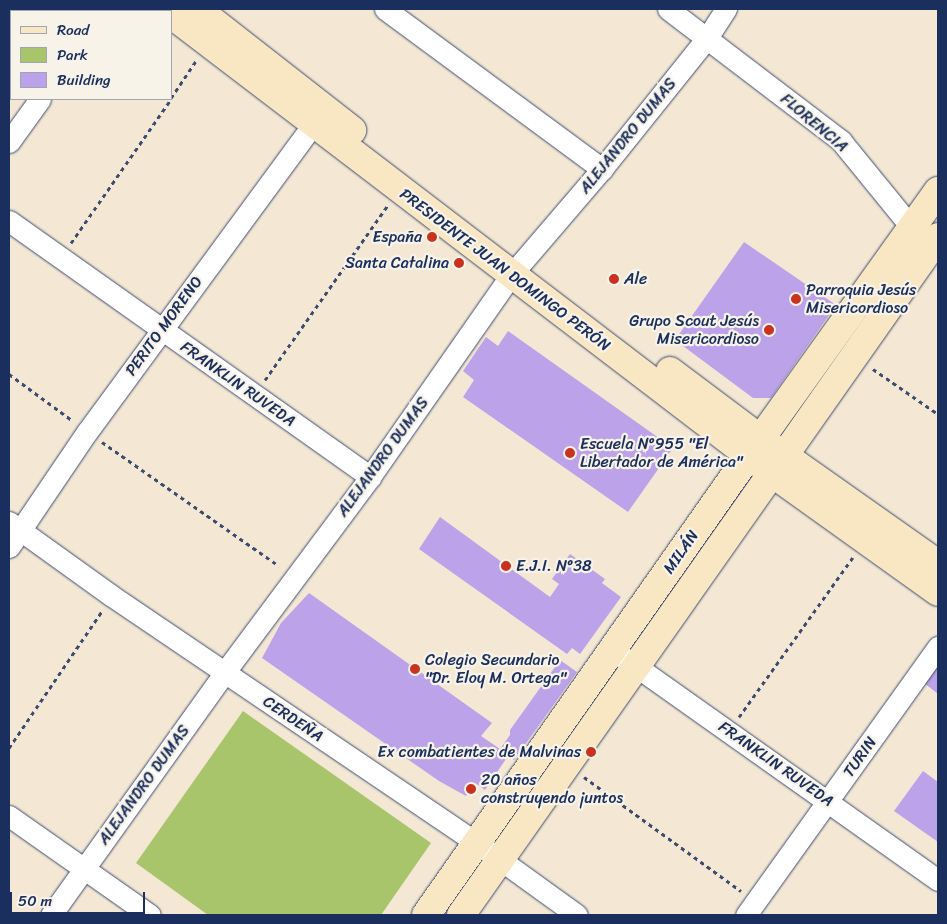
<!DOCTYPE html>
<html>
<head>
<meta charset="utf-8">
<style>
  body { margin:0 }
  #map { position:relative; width:947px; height:924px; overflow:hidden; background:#f4e8d4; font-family:Sriracha,sans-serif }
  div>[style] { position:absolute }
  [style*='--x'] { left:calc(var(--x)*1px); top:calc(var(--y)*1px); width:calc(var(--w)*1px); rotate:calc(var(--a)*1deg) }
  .green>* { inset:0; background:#a8c56c }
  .building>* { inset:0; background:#bca2e8 }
  .path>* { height:3px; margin-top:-1.5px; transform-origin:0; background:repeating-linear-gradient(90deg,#3c4b70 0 4px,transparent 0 8px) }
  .roads { filter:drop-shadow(0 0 1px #3c4b70) drop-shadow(0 0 1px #3c4b70) }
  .minor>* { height:21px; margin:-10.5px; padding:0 10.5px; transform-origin:10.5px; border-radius:10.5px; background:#fff }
  .secondary>* { height:28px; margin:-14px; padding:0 14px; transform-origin:14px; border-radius:14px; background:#f9e7c3 }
  .dots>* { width:14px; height:14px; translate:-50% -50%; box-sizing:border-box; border:2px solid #f7f3e8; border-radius:50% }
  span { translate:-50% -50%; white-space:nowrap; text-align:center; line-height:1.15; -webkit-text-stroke:4.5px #f7f3e8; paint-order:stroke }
  .street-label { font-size:16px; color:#1b2f5e }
  .poi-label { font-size:16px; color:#1b2f5e }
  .right { translate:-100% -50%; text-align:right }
  .left { translate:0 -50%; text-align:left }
  .frame { position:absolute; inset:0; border:10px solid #1b2f5e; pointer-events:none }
  .legend { position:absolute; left:10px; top:10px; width:162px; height:90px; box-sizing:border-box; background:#f7f3e8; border:1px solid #9fa5b1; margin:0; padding:6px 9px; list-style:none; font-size:15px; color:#1b2f5e }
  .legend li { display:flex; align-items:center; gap:10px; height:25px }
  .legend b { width:25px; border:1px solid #9fa5b1 }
  .scale { position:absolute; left:10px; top:892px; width:135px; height:22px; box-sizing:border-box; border:2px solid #1b2f5e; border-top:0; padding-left:6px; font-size:15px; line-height:18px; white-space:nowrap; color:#1b2f5e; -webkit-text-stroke:4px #f7f3e8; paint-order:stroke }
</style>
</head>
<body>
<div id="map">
  <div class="green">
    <i style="clip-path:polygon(243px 711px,431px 843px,381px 915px,208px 915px,136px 863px)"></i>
  </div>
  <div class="building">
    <i style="clip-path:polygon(744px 242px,836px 305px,771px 398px,753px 398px,675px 340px)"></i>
    <i style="clip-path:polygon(508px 331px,673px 448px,628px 512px,463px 397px,474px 380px,463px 371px,486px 337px,498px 346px)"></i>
    <i style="clip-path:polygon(440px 517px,550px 597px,559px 584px,552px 579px,570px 554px,605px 579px,602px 583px,621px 597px,580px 654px,572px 648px,567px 654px,419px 549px)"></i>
    <i style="clip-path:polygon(309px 593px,492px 723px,481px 736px,500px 749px,510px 735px,510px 730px,560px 660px,577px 672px,514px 760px,508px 756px,485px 790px,475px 783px,466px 796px,439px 781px,262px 658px,281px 623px)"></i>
    <i style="clip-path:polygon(938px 663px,938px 694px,924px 683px)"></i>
    <i style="clip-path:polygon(923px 771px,938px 782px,938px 842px,894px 811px)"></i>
  </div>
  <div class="path">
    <i style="--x:171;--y:98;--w:45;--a:-56"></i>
    <i style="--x:71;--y:243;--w:175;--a:-55.2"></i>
    <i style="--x:873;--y:369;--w:79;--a:34.7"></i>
    <i style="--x:9;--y:374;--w:79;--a:36.3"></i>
    <i style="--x:265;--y:380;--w:214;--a:-54.9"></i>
    <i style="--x:102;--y:442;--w:216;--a:35"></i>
    <i style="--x:739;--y:717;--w:196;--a:-54.5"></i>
    <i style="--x:9;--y:748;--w:166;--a:-55.8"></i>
    <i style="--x:584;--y:777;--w:194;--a:36"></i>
  </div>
  <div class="roads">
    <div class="minor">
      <i style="--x:385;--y:9;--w:270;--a:36.4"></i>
      <i style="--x:668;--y:9;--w:218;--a:37.3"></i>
      <i style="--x:841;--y:141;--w:125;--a:50.8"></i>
      <i style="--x:102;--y:11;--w:3;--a:-45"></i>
      <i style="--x:9;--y:142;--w:53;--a:-54.2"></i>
      <i style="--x:9;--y:221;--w:443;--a:35.3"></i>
      <i style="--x:9;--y:522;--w:127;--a:35.7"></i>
      <i style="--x:112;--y:596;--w:441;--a:34.1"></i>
      <i style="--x:477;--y:843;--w:123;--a:35.8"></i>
      <i style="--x:9;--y:547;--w:139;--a:-55.9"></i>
      <i style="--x:87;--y:432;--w:382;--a:-53.7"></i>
      <i style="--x:313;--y:124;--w:16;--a:-47"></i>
      <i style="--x:613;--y:650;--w:398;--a:35.3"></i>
      <i style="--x:9;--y:816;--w:172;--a:35.1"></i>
      <i style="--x:51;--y:915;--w:297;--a:-54.4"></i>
      <i style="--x:224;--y:673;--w:244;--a:-53.3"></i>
      <i style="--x:370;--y:477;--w:246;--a:-55.1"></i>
      <i style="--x:511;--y:275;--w:140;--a:-49.4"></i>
      <i style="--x:602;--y:169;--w:168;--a:-51.3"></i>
      <i style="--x:707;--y:38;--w:35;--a:-57"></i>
      <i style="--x:746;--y:915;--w:330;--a:-54.4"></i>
    </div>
    <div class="secondary">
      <i style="--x:197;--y:9;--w:197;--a:38"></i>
      <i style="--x:171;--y:14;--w:756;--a:37.37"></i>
      <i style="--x:772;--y:473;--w:204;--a:35.6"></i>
      <i style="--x:670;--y:371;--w:115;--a:36.9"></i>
      <i style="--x:762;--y:440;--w:215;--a:35.2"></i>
      <i style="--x:426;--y:915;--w:562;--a:-54.92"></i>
      <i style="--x:749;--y:455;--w:325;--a:-54.4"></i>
      <i style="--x:461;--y:915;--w:829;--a:-54.87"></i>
    </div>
  </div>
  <div class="dots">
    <i style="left:432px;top:237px;background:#c8321e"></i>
    <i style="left:459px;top:263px;background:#c8321e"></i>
    <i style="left:614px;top:279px;background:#c8321e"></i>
    <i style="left:796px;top:299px;background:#c8321e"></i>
    <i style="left:769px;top:330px;background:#c8321e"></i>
    <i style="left:570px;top:453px;background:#c8321e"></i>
    <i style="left:506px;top:566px;background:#c8321e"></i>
    <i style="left:415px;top:669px;background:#c8321e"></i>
    <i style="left:591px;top:752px;background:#c8321e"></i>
    <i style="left:471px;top:789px;background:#c8321e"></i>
  </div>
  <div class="street-label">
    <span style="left:814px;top:123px;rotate:40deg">FLORENCIA</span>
    <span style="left:628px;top:136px;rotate:-51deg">ALEJANDRO DUMAS</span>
    <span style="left:505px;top:270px;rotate:37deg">PRESIDENTE JUAN DOMINGO PERÓN</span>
    <span style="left:164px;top:326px;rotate:-54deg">PERITO MORENO</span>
    <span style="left:238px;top:384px;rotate:35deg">FRANKLIN RUVEDA</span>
    <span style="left:383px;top:457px;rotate:-54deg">ALEJANDRO DUMAS</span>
    <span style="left:681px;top:552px;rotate:-55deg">MILÁN</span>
    <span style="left:293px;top:719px;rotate:34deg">CERDEÑA</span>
    <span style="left:860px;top:757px;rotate:-55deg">TURIN</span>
    <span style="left:776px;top:764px;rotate:35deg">FRANKLIN RUVEDA</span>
    <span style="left:144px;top:785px;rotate:-54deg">ALEJANDRO DUMAS</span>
  </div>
  <div class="poi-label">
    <span class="right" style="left:422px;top:237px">España</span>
    <span class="right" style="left:449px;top:263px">Santa Catalina</span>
    <span class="left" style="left:624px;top:279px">Ale</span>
    <span class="left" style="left:806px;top:299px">Parroquia Jesús<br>Misericordioso</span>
    <span class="right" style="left:759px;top:330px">Grupo Scout Jesús<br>Misericordioso</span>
    <span class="left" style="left:580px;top:453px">Escuela Nº955 "El<br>Libertador de América"</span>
    <span class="left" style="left:516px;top:566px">E.J.I. Nº38</span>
    <span class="left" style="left:425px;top:669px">Colegio Secundario<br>"Dr. Eloy M. Ortega"</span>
    <span class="right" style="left:581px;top:752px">Ex combatientes de Malvinas</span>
    <span class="left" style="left:481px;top:789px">20 años<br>construyendo juntos</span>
  </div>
  <div class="frame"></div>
  <ul class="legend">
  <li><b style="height:6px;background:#f9e7c3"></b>Road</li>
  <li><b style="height:14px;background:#a8c56c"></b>Park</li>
  <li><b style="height:14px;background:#bca2e8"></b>Building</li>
  </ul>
  <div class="scale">50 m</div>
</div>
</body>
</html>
